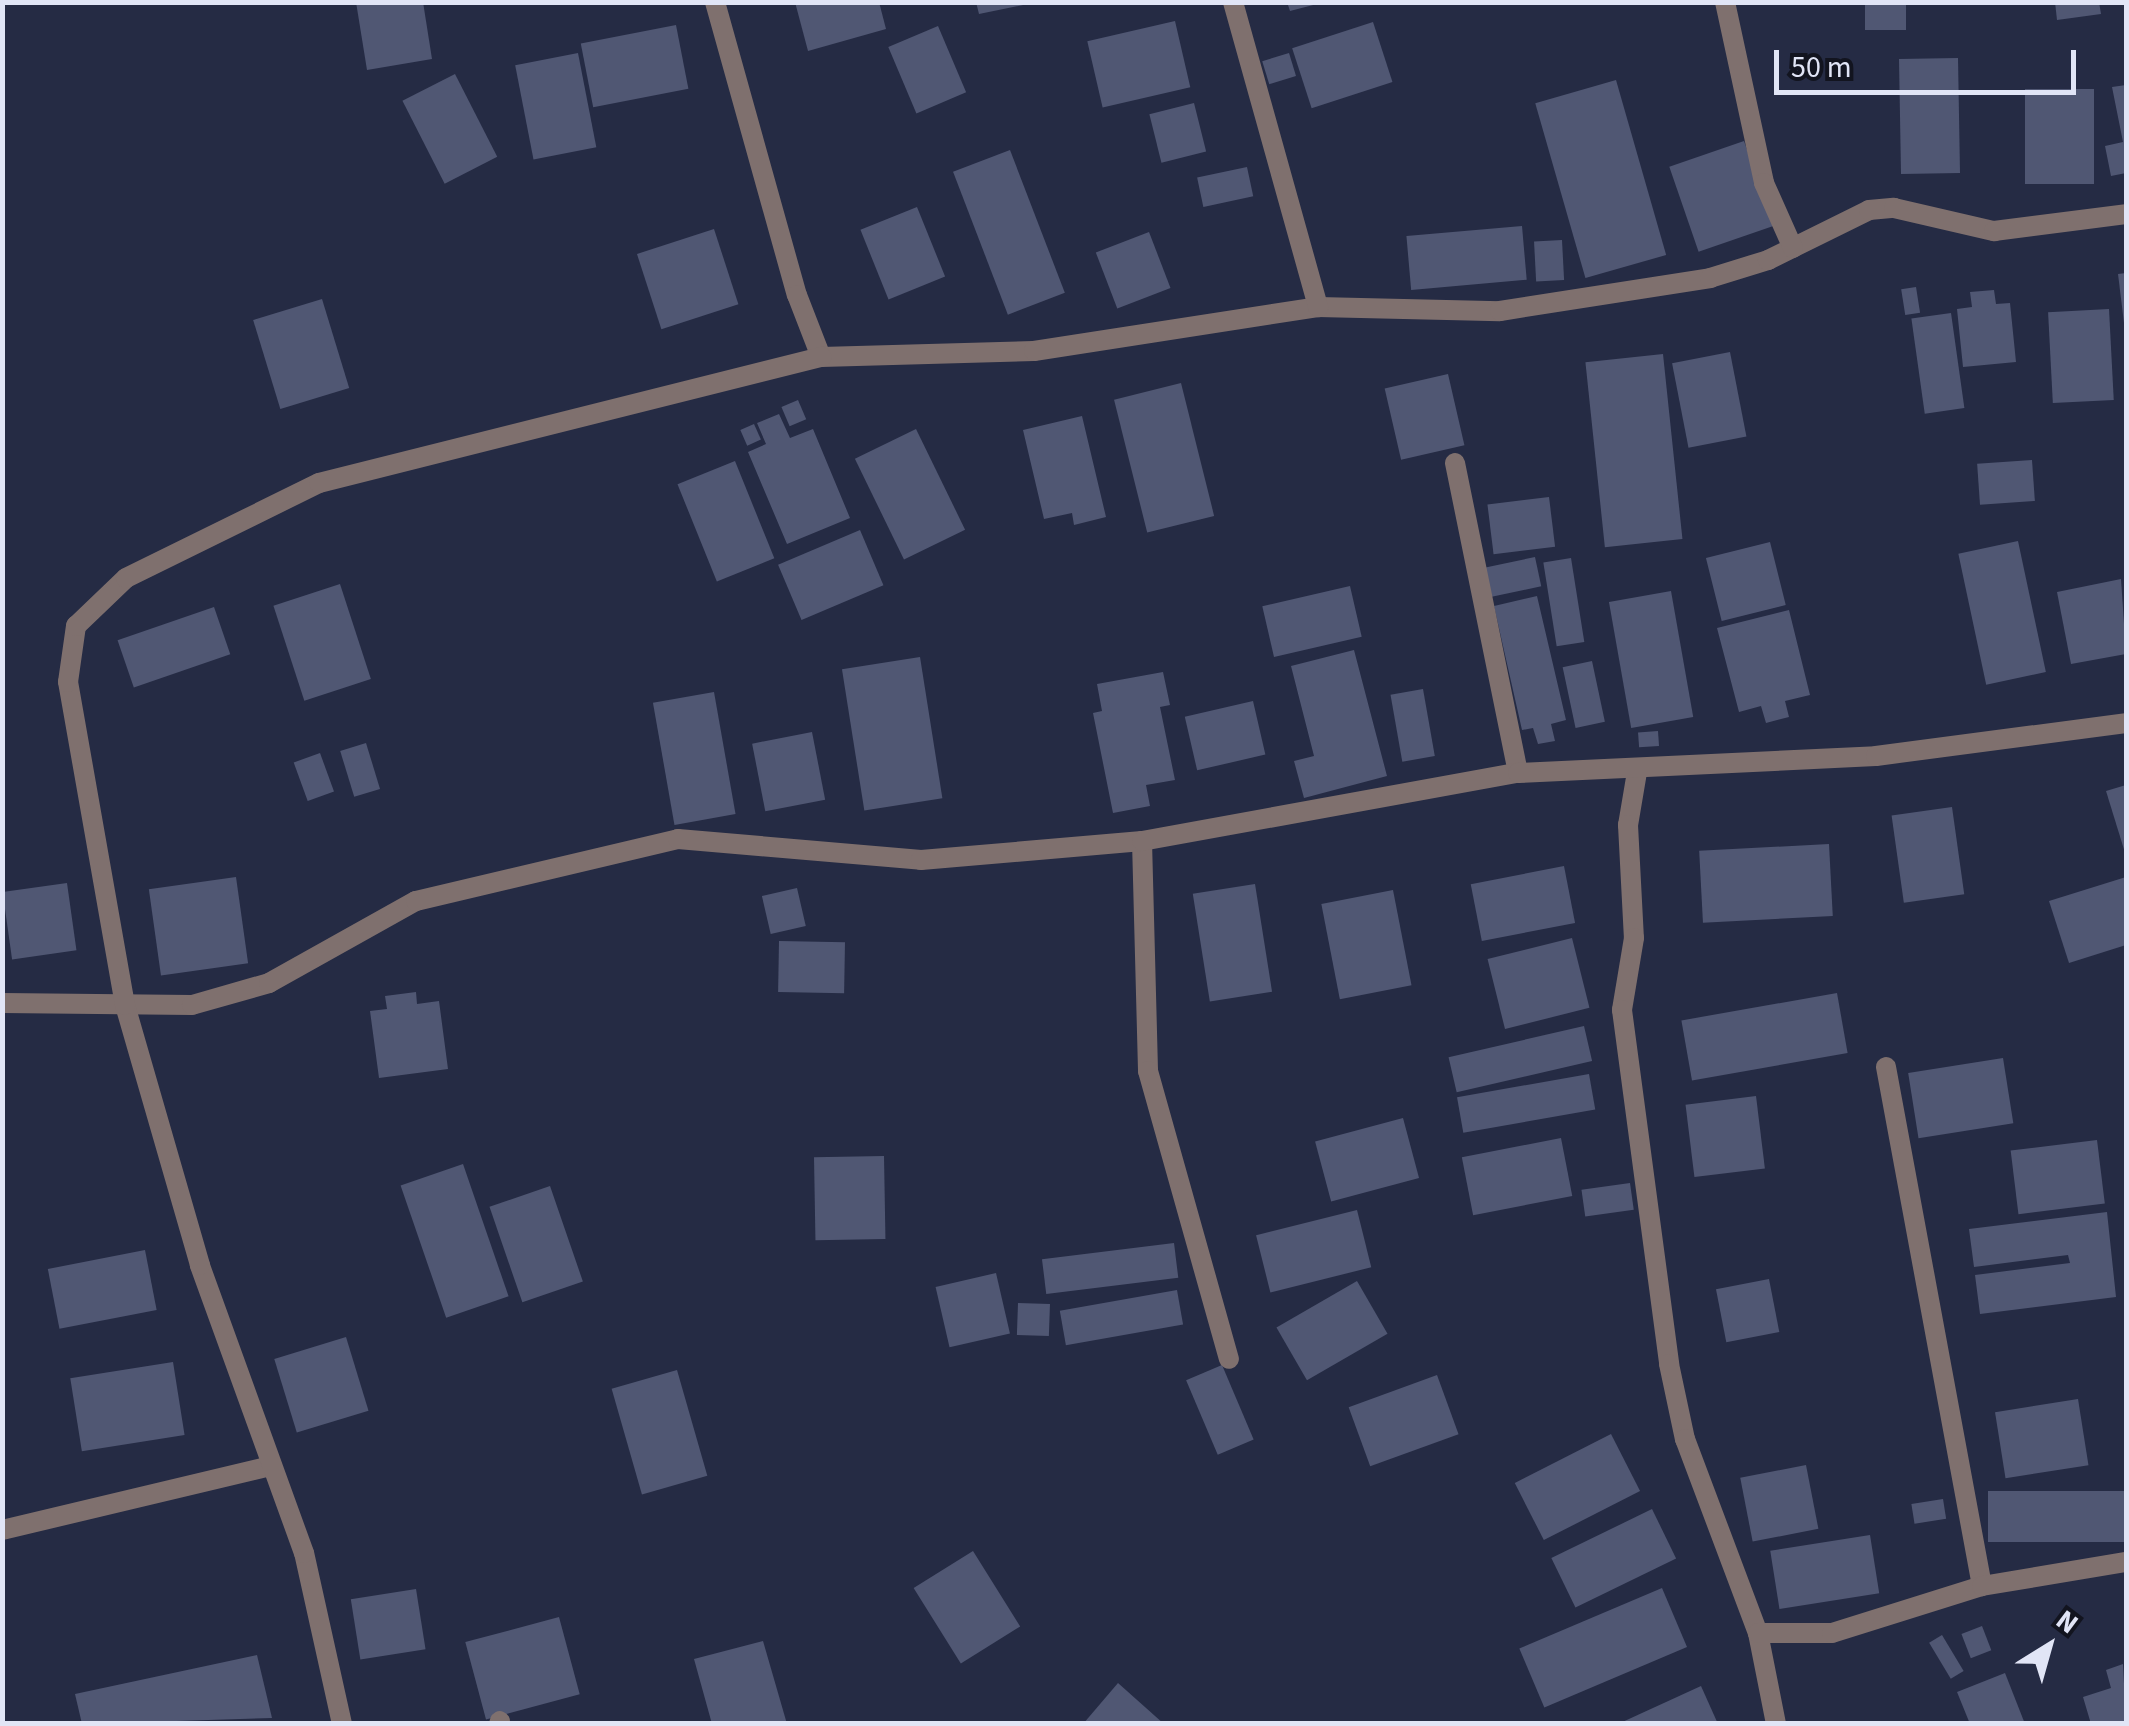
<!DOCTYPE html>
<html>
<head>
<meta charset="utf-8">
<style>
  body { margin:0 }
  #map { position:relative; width:2129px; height:1726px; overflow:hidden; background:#252b44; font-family:"Source Sans 3",sans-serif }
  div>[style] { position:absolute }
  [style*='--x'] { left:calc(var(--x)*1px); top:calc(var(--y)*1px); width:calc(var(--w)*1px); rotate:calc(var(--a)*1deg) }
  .building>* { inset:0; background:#505773; transform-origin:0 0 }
  .minor>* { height:20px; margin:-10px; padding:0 10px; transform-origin:10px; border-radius:10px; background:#7f706e }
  span { translate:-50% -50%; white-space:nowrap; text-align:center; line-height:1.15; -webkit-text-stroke:9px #12141f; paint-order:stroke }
  .frame { position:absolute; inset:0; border:5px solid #e1e5f6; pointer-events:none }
  .north { position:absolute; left:1999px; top:1596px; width:100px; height:100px; -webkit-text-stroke:8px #12141f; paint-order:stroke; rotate:37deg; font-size:28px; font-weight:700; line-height:40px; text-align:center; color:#e1e5f6 }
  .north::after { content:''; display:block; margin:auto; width:35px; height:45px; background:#e1e5f6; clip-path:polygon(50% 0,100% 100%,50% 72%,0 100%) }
  .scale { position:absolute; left:1774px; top:50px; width:302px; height:45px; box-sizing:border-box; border:5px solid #e1e5f6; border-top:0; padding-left:12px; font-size:30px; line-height:35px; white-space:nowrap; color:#e1e5f6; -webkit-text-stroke:8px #12141f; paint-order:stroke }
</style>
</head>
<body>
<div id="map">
  <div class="building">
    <i style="clip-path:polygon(356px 2px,423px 2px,432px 59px,367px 70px)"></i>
    <i style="clip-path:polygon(795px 2px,879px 2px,886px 29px,808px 51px)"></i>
    <i style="clip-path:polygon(976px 2px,1028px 2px,1028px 4px,979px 14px)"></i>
    <i style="clip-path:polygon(1287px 2px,1317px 2px,1317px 4px,1290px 11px)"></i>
    <i style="left:1865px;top:2px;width:41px;height:28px"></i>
    <i style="clip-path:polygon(2055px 2px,2099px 2px,2101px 14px,2057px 20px)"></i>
    <i style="left:1175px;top:21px;width:68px;height:90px;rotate:77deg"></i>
    <i style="left:1373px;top:22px;width:63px;height:85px;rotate:72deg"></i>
    <i style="left:676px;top:25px;width:65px;height:97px;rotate:79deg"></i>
    <i style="left:938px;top:26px;width:72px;height:54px;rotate:67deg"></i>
    <i style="left:578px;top:53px;width:96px;height:64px;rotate:79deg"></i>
    <i style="left:1289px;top:53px;width:24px;height:28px;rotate:73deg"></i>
    <i style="left:1958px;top:58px;width:115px;height:59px;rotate:89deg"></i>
    <i style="left:455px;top:74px;width:93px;height:59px;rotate:63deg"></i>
    <i style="left:1616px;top:80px;width:182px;height:84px;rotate:74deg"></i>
    <i style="clip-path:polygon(2126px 85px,2126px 173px,2111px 176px,2105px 146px,2123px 142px,2112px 87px)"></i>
    <i style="left:2025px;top:89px;width:69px;height:95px"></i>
    <i style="left:1194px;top:103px;width:50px;height:46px;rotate:76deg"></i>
    <i style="left:1744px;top:141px;width:90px;height:79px;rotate:71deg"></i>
    <i style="left:1010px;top:150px;width:153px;height:61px;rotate:69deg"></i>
    <i style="left:1247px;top:167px;width:30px;height:51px;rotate:78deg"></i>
    <i style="left:917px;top:207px;width:75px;height:61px;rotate:68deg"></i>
    <i style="left:1522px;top:226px;width:54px;height:116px;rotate:85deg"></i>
    <i style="left:714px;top:229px;width:79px;height:81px;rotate:72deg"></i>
    <i style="left:1149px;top:232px;width:60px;height:57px;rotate:69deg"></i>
    <i style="left:1562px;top:240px;width:40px;height:28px;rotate:87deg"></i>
    <i style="clip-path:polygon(2126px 273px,2126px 323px,2124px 323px,2118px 274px)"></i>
    <i style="left:1916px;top:287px;width:26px;height:15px;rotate:81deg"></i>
    <i style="clip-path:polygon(1994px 290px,1996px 304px,2010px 303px,2016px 362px,1963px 367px,1957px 309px,1972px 307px,1970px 292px)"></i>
    <i style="left:322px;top:299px;width:93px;height:72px;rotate:73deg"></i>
    <i style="left:2109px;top:309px;width:91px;height:61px;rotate:87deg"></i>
    <i style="left:1951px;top:313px;width:96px;height:40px;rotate:82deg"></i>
    <i style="left:1730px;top:352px;width:86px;height:59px;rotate:79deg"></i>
    <i style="left:1663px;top:354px;width:186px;height:78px;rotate:84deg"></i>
    <i style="left:1448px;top:374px;width:73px;height:65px;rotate:77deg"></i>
    <i style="left:1181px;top:383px;width:137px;height:69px;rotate:76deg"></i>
    <i style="left:798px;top:400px;width:21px;height:18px;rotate:67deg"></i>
    <i style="clip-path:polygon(779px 414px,790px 438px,813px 429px,850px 518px,787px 544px,748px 452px,766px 444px,757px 423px)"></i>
    <i style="clip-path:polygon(1082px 416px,1106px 517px,1074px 525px,1072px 513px,1044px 519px,1023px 430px)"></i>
    <i style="left:754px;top:424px;width:17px;height:15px;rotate:66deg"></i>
    <i style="left:916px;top:429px;width:112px;height:68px;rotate:64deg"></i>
    <i style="left:2032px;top:460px;width:41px;height:55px;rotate:86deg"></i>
    <i style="left:735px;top:461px;width:105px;height:62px;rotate:68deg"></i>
    <i style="left:1549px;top:497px;width:50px;height:62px;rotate:83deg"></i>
    <i style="left:860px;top:530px;width:60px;height:89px;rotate:67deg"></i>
    <i style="left:2018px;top:541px;width:134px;height:61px;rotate:78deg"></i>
    <i style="left:1770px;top:542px;width:65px;height:66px;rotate:76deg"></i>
    <i style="left:1535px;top:557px;width:30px;height:53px;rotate:78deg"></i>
    <i style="left:1571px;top:558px;width:85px;height:28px;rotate:81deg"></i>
    <i style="clip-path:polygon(2121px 579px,2126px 654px,2071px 664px,2057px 592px)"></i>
    <i style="left:340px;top:584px;width:100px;height:70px;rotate:72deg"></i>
    <i style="left:1350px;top:586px;width:52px;height:90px;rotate:77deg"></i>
    <i style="left:1671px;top:591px;width:128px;height:63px;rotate:80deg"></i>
    <i style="clip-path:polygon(1537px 596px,1566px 720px,1551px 724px,1555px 741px,1538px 744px,1533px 728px,1522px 730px,1494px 606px)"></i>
    <i style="left:214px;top:607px;width:50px;height:102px;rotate:71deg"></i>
    <i style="clip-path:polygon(1789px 610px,1810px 695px,1785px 701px,1789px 717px,1766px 723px,1761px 706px,1739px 712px,1717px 628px)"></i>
    <i style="clip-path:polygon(1354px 650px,1387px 776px,1304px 798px,1294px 761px,1314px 756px,1291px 666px)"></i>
    <i style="left:920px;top:657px;width:143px;height:79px;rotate:81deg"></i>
    <i style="left:1592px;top:661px;width:62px;height:30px;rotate:78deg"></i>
    <i style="clip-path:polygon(1163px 672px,1170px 705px,1160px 707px,1175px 780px,1146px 785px,1150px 806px,1113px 813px,1093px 713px,1102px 711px,1097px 684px)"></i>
    <i style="left:1423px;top:689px;width:68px;height:33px;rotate:80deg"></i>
    <i style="left:714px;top:692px;width:124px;height:62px;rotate:80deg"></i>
    <i style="left:1253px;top:701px;width:55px;height:70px;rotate:77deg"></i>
    <i style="left:1658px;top:731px;width:15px;height:20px;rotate:86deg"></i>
    <i style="left:812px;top:732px;width:69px;height:61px;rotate:79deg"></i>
    <i style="left:366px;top:743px;width:48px;height:27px;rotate:73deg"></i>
    <i style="left:320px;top:753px;width:41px;height:28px;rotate:70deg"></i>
    <i style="clip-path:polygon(2126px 785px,2126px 856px,2106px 791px)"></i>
    <i style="left:1952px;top:807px;width:88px;height:61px;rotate:82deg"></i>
    <i style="left:1829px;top:844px;width:72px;height:130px;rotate:87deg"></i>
    <i style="left:1564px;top:866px;width:58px;height:95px;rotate:79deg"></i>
    <i style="left:236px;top:877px;width:87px;height:88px;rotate:82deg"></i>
    <i style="clip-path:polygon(2126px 877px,2126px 945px,2069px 963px,2049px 901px)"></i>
    <i style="left:67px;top:883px;width:68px;height:65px;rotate:82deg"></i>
    <i style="left:1255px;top:884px;width:109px;height:63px;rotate:81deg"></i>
    <i style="left:797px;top:888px;width:39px;height:36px;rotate:77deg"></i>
    <i style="left:1393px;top:890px;width:97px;height:73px;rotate:79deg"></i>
    <i style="left:1572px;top:938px;width:72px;height:87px;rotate:76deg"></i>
    <i style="left:779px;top:941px;width:66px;height:51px;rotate:1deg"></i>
    <i style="clip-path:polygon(416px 992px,417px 1004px,439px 1001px,448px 1069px,379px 1078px,370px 1011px,387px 1009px,385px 996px)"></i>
    <i style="left:1837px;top:993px;width:61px;height:158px;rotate:80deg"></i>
    <i style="left:1584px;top:1026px;width:36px;height:139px;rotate:77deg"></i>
    <i style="left:2003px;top:1058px;width:66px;height:96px;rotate:81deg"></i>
    <i style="left:1589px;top:1074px;width:36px;height:134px;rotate:80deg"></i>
    <i style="left:1756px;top:1096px;width:73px;height:71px;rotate:83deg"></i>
    <i style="left:1403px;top:1118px;width:62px;height:91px;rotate:75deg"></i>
    <i style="left:1561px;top:1138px;width:59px;height:101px;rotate:79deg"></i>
    <i style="left:2097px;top:1140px;width:64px;height:87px;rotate:83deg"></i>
    <i style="left:884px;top:1156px;width:83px;height:70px;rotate:89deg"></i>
    <i style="left:463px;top:1164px;width:140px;height:66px;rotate:71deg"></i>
    <i style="left:1630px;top:1183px;width:27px;height:49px;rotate:82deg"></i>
    <i style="left:550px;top:1186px;width:101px;height:64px;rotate:71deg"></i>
    <i style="left:1357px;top:1210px;width:59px;height:104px;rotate:76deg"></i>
    <i style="clip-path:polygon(2107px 1212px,2116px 1297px,1980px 1314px,1975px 1275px,2070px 1263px,2068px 1255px,1974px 1267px,1969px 1229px)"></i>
    <i style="left:1174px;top:1243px;width:35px;height:133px;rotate:83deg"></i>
    <i style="left:145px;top:1250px;width:61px;height:99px;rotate:79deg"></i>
    <i style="left:996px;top:1273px;width:62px;height:62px;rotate:77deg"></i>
    <i style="left:1769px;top:1279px;width:54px;height:54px;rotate:79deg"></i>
    <i style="left:1357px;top:1281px;width:61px;height:93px;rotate:60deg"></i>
    <i style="left:1177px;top:1290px;width:35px;height:119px;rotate:80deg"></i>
    <i style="left:1018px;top:1303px;width:32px;height:32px;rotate:2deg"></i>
    <i style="left:346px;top:1337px;width:77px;height:75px;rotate:73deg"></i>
    <i style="left:173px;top:1362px;width:74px;height:104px;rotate:81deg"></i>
    <i style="left:1222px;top:1365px;width:81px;height:39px;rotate:67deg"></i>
    <i style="left:677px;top:1370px;width:110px;height:68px;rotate:74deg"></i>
    <i style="left:1437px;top:1375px;width:63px;height:94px;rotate:70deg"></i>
    <i style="left:2078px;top:1399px;width:67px;height:84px;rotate:81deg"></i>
    <i style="left:1611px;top:1434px;width:64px;height:108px;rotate:63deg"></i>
    <i style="left:1806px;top:1465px;width:65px;height:67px;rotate:79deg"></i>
    <i style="left:2126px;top:1491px;width:51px;height:138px;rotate:90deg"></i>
    <i style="left:1943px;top:1499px;width:20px;height:32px;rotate:81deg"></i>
    <i style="left:1652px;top:1509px;width:55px;height:112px;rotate:64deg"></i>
    <i style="left:1870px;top:1535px;width:59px;height:101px;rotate:81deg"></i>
    <i style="left:973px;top:1551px;width:89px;height:70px;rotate:58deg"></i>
    <i style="left:1662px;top:1588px;width:64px;height:155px;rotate:67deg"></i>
    <i style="left:416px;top:1589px;width:61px;height:66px;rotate:81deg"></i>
    <i style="left:559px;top:1617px;width:80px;height:97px;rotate:75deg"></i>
    <i style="left:1982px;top:1626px;width:26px;height:22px;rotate:69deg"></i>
    <i style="left:1942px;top:1635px;width:42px;height:15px;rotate:59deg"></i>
    <i style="clip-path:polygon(763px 1641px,787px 1724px,712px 1724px,694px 1659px)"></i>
    <i style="clip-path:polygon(257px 1655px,272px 1718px,82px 1724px,75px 1694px)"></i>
    <i style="clip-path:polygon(2123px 1664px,2126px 1724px,2091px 1724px,2083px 1697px,2111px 1688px,2106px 1670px)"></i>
    <i style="clip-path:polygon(2005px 1673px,2025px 1724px,1970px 1724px,1957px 1692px)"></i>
    <i style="clip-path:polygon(1118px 1683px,1164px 1724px,1083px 1724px)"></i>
    <i style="clip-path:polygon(1701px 1686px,1718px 1724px,1618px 1724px)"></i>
  </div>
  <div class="minor">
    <i style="--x:715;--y:2;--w:304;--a:74.4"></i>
    <i style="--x:797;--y:295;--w:66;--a:68.8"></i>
    <i style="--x:821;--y:357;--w:213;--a:-1.6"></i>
    <i style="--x:1034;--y:351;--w:287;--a:-8.8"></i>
    <i style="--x:1318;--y:307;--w:182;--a:1.3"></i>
    <i style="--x:1500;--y:311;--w:213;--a:-8.9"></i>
    <i style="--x:1710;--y:278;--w:61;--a:-17.2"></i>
    <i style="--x:1768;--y:260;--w:113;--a:-26.3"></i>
    <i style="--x:1869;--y:210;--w:25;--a:-5"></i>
    <i style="--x:1894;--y:208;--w:103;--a:13"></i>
    <i style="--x:1994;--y:231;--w:133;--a:-7.3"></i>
    <i style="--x:1233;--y:2;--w:317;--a:74.4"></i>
    <i style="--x:1725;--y:2;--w:185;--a:77.8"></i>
    <i style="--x:1764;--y:183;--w:71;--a:66"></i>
    <i style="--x:1455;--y:463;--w:316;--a:78.5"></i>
    <i style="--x:1637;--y:772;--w:54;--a:99.6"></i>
    <i style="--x:1628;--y:825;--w:113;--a:87"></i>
    <i style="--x:1634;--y:938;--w:73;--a:99.5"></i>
    <i style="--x:1622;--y:1010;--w:357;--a:82.4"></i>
    <i style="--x:1669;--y:1364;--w:77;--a:78"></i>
    <i style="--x:1685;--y:1439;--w:207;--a:69.4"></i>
    <i style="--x:1758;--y:1633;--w:93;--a:78.8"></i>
    <i style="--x:1142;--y:841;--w:230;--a:88.5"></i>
    <i style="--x:1148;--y:1071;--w:299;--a:74.3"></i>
    <i style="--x:2;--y:1003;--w:190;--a:0.6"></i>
    <i style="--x:192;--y:1005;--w:80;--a:-15.9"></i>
    <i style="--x:269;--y:983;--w:168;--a:-29.2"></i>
    <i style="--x:416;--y:901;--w:269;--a:-13.3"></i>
    <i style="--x:678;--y:839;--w:244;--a:4.9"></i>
    <i style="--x:921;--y:860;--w:222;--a:-4.9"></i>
    <i style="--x:1142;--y:841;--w:382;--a:-10.3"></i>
    <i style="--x:1518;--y:773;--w:358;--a:-2.7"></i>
    <i style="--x:1876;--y:756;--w:252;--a:-7.5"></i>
    <i style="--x:1886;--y:1067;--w:528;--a:79.52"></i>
    <i style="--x:2;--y:1530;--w:276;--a:-13.4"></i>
    <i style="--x:1758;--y:1633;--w:74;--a:0"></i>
    <i style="--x:1832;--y:1633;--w:157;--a:-17.4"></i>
    <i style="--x:1982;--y:1586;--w:146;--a:-9.5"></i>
    <i style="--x:342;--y:1724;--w:175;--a:-102.5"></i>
    <i style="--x:304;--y:1553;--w:306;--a:-109.9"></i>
    <i style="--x:200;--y:1265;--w:271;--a:-106.1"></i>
    <i style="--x:125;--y:1005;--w:328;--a:-100"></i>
    <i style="--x:68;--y:682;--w:57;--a:-81.9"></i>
    <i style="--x:76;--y:626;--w:69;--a:-43.8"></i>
    <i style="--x:126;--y:578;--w:215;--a:-26.2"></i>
    <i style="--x:319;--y:483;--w:518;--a:-14.09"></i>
    <i style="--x:499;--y:1724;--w:3;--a:-72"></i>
  </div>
  <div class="frame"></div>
  <div class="north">N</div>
  <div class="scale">50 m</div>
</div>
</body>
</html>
